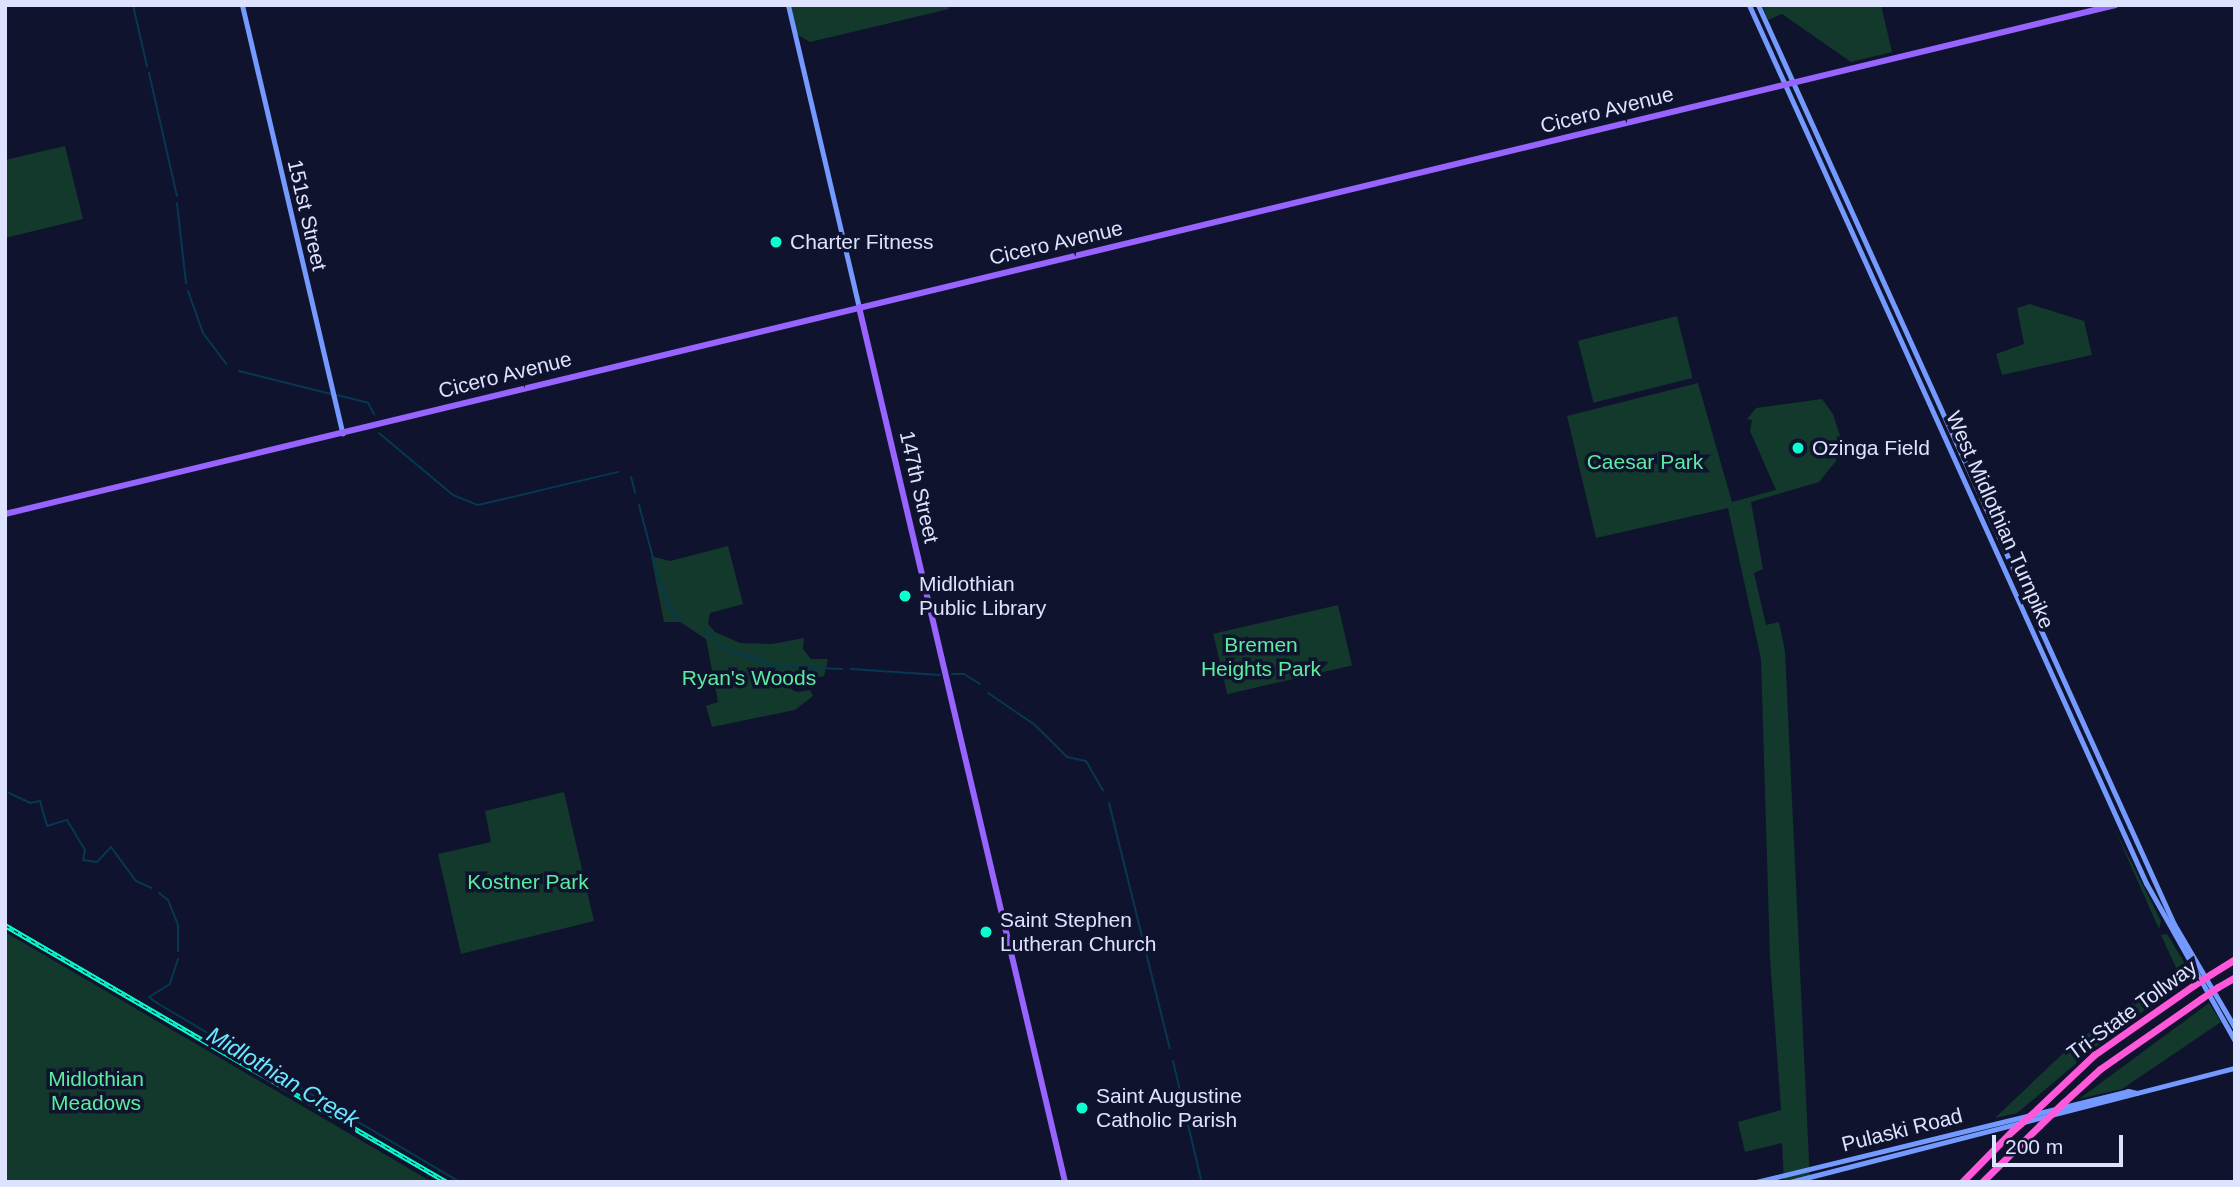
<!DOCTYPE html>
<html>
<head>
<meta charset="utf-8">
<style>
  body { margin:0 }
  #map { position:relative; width:2240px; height:1187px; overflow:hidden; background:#0f132e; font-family:Helvetica,sans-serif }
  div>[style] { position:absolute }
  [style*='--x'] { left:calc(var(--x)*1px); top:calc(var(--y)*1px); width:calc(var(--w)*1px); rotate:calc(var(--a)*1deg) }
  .green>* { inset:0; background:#12392c; transform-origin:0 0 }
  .stream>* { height:2px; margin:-1px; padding:0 1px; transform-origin:1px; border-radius:1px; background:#063851 }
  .secondary>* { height:5px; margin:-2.5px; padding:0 2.5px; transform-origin:2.5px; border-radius:2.5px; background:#749aff }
  .primary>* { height:6px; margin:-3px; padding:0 3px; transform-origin:3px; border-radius:3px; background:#9764ff }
  .highway>* { height:7px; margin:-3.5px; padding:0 3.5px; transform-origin:3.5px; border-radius:3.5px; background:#ff58da }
  .rail>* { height:4.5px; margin-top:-2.25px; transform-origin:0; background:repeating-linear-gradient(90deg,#0f132e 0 5px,#09ffce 0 10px); box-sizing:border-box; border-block:2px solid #09ffce }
  .highway-bridge>* { height:7px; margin:-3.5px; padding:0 3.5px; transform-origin:3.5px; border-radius:3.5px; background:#ff58da }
  .dots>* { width:19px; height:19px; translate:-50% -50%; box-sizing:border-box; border:4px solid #0f132e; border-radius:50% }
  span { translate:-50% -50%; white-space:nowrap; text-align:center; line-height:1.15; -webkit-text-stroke:7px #0f132e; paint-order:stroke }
  .street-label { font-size:21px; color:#dde3ff }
  .poi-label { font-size:21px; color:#dde3ff }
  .left { translate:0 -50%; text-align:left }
  .park-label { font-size:21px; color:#5cec9d }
  .water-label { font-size:23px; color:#6be7ff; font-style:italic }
  .frame { position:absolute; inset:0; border:7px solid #dde3ff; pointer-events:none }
  .scale { position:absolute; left:1992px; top:1135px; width:131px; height:32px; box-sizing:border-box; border:4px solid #dde3ff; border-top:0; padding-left:9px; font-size:21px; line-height:24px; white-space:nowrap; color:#dde3ff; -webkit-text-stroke:5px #0f132e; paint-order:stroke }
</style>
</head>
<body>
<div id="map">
  <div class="green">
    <i style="clip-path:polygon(791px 5px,948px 5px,949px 9px,810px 42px,798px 35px)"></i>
    <i style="clip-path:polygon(1762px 5px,1881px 5px,1892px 52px,1851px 62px,1782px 14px,1768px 20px)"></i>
    <i style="clip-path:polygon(65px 146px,83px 219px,5px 238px,5px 160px)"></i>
    <i style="clip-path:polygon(2030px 304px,2084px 321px,2092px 355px,2002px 375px,1996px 354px,2024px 344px,2017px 308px)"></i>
    <i style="left:1677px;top:316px;width:64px;height:102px;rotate:76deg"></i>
    <i style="clip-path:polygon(1698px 383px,1732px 502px,1776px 490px,1750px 431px,1752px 420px,1747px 419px,1756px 408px,1822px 399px,1833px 414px,1840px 436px,1836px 461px,1819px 482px,1751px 502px,1763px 569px,1754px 573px,1766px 625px,1779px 622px,1785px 651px,1810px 1182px,1784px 1182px,1782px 1143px,1745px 1152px,1738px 1122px,1781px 1110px,1770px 958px,1761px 659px,1728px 508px,1596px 538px,1567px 416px)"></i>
    <i style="clip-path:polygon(728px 546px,743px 604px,710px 613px,708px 624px,715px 632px,740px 643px,772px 644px,804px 638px,803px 649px,811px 659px,828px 659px,824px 676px,785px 686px,797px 692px,810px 690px,813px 696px,795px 710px,712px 727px,706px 706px,718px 702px,706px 639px,680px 622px,664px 622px,651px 556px,670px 561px)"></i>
    <i style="left:1338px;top:605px;width:62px;height:128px;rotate:77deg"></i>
    <i style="clip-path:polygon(564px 792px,594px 921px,461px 954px,438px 854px,491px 842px,485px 811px)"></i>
    <i style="clip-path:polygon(2114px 828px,2161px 921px,2159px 929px)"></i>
    <i style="clip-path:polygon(5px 932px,432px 1182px,5px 1182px)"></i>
    <i style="clip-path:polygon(2167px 934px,2193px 977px,2116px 1030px,2017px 1113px,1995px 1118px,2074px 1043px,2178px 972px,2161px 935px)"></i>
    <i style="clip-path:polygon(2209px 1003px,2221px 1022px,2122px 1089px,2079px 1099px)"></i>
  </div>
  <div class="stream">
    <i style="--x:133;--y:5;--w:63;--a:77.1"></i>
    <i style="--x:149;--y:73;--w:126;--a:77.2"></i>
    <i style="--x:177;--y:203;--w:81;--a:83.6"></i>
    <i style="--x:188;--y:291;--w:45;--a:70.3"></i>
    <i style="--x:203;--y:333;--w:39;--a:53"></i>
    <i style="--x:239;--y:371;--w:95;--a:14"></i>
    <i style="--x:337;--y:395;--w:32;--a:14"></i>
    <i style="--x:368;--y:403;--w:13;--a:61"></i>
    <i style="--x:379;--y:433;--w:97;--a:40"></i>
    <i style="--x:453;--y:495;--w:27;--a:22"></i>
    <i style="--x:478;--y:505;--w:144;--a:-13.3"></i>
    <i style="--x:631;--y:477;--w:16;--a:75"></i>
    <i style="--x:639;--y:505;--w:78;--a:75.1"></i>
    <i style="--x:659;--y:580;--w:43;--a:67"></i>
    <i style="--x:676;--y:620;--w:6;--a:-9"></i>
    <i style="--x:705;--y:630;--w:26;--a:43"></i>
    <i style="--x:724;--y:648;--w:55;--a:19.1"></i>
    <i style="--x:776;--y:666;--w:66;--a:2.6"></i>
    <i style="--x:851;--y:669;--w:89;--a:3.9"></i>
    <i style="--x:952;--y:674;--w:12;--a:0"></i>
    <i style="--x:964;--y:674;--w:19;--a:32"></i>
    <i style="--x:988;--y:693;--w:57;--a:34.2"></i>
    <i style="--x:1035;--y:725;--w:45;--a:45"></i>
    <i style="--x:1067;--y:757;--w:19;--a:12"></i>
    <i style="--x:1086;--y:761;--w:34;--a:60"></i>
    <i style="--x:5;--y:732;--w:16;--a:90"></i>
    <i style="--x:9;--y:793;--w:23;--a:25"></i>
    <i style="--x:30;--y:803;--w:10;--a:-11"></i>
    <i style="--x:40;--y:801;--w:26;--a:74"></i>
    <i style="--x:47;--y:826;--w:21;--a:-17"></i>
    <i style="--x:67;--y:820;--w:35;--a:59"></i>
    <i style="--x:85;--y:850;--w:10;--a:101"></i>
    <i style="--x:83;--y:860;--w:14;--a:8"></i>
    <i style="--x:97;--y:862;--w:21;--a:-47"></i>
    <i style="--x:111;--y:847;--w:42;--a:53.7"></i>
    <i style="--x:136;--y:881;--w:17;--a:24"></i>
    <i style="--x:1109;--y:803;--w:253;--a:76.1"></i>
    <i style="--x:159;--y:893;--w:11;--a:38"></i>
    <i style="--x:168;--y:900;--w:27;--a:68"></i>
    <i style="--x:178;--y:925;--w:26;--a:90"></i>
    <i style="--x:178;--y:959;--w:26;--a:108"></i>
    <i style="--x:170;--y:984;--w:25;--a:148"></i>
    <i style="--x:149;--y:997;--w:10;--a:37"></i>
    <i style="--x:157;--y:1003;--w:352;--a:30.6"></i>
    <i style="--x:1173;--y:1061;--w:121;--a:76.7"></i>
  </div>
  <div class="secondary">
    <i style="--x:242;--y:5;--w:440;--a:76.8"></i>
    <i style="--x:788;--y:5;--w:310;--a:76.8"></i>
    <i style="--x:1749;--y:5;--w:964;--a:65.67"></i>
    <i style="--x:2146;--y:883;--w:181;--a:60.6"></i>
    <i style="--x:1758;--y:5;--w:1009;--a:65.65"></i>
    <i style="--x:2174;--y:924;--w:121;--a:59.6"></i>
    <i style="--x:1756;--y:1182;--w:383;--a:-13.7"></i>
    <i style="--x:2128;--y:1091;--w:9;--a:13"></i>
    <i style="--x:1790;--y:1182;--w:459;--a:-14.4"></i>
  </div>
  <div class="primary">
    <i style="--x:859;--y:307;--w:899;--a:76.75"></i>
    <i style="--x:5;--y:514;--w:2171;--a:-13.56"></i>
  </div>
  <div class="highway">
    <i style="--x:2211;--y:974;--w:28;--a:-32"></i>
    <i style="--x:2218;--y:987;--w:20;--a:-30"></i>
    <i style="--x:2064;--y:1102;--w:49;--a:-42.5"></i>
    <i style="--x:2100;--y:1069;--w:124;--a:-34.8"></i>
    <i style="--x:2037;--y:1109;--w:79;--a:-43.5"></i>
    <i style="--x:2094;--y:1055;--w:122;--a:-35"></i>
    <i style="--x:1962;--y:1182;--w:71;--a:-45.6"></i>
    <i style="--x:1982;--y:1182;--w:81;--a:-44.5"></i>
  </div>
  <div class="rail">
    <i style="--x:5;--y:925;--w:511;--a:30.18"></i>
  </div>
  <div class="highway-bridge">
    <i style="--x:2194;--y:985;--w:20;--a:-33"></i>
    <i style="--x:2202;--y:998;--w:19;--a:-35"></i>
    <i style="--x:2040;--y:1125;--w:33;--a:-44"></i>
    <i style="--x:2012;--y:1131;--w:33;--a:-41"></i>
  </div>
  <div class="dots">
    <i style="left:776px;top:242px;background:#09ffce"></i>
    <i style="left:1798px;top:448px;background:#09ffce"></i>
    <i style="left:905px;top:596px;background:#09ffce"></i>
    <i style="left:986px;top:932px;background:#09ffce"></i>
    <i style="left:1082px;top:1108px;background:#09ffce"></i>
  </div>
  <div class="street-label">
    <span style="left:1607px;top:110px;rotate:-14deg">Cicero Avenue</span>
    <span style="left:307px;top:215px;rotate:77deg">151st Street</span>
    <span style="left:1056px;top:243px;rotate:-13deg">Cicero Avenue</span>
    <span style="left:505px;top:375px;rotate:-14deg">Cicero Avenue</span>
    <span style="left:919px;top:487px;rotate:77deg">147th Street</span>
    <span style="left:2000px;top:520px;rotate:66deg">West Midlothian Turnpike</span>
    <span style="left:2132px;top:1010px;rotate:-36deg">Tri-State Tollway</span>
    <span style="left:1902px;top:1130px;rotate:-14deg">Pulaski Road</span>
  </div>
  <div class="poi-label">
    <span class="left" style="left:790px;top:242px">Charter Fitness</span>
    <span class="left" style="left:1812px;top:448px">Ozinga Field</span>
    <span class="left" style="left:919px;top:596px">Midlothian<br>Public Library</span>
    <span class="left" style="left:1000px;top:932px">Saint Stephen<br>Lutheran Church</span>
    <span class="left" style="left:1096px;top:1108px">Saint Augustine<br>Catholic Parish</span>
  </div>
  <div class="park-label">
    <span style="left:1645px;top:462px">Caesar Park</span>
    <span style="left:1261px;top:657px">Bremen<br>Heights Park</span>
    <span style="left:749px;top:678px">Ryan's Woods</span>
    <span style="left:528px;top:882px">Kostner Park</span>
    <span style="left:96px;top:1091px">Midlothian<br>Meadows</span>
  </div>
  <div class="water-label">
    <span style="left:283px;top:1077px;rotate:31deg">Midlothian Creek</span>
  </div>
  <div class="frame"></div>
  <div class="scale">200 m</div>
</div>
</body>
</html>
